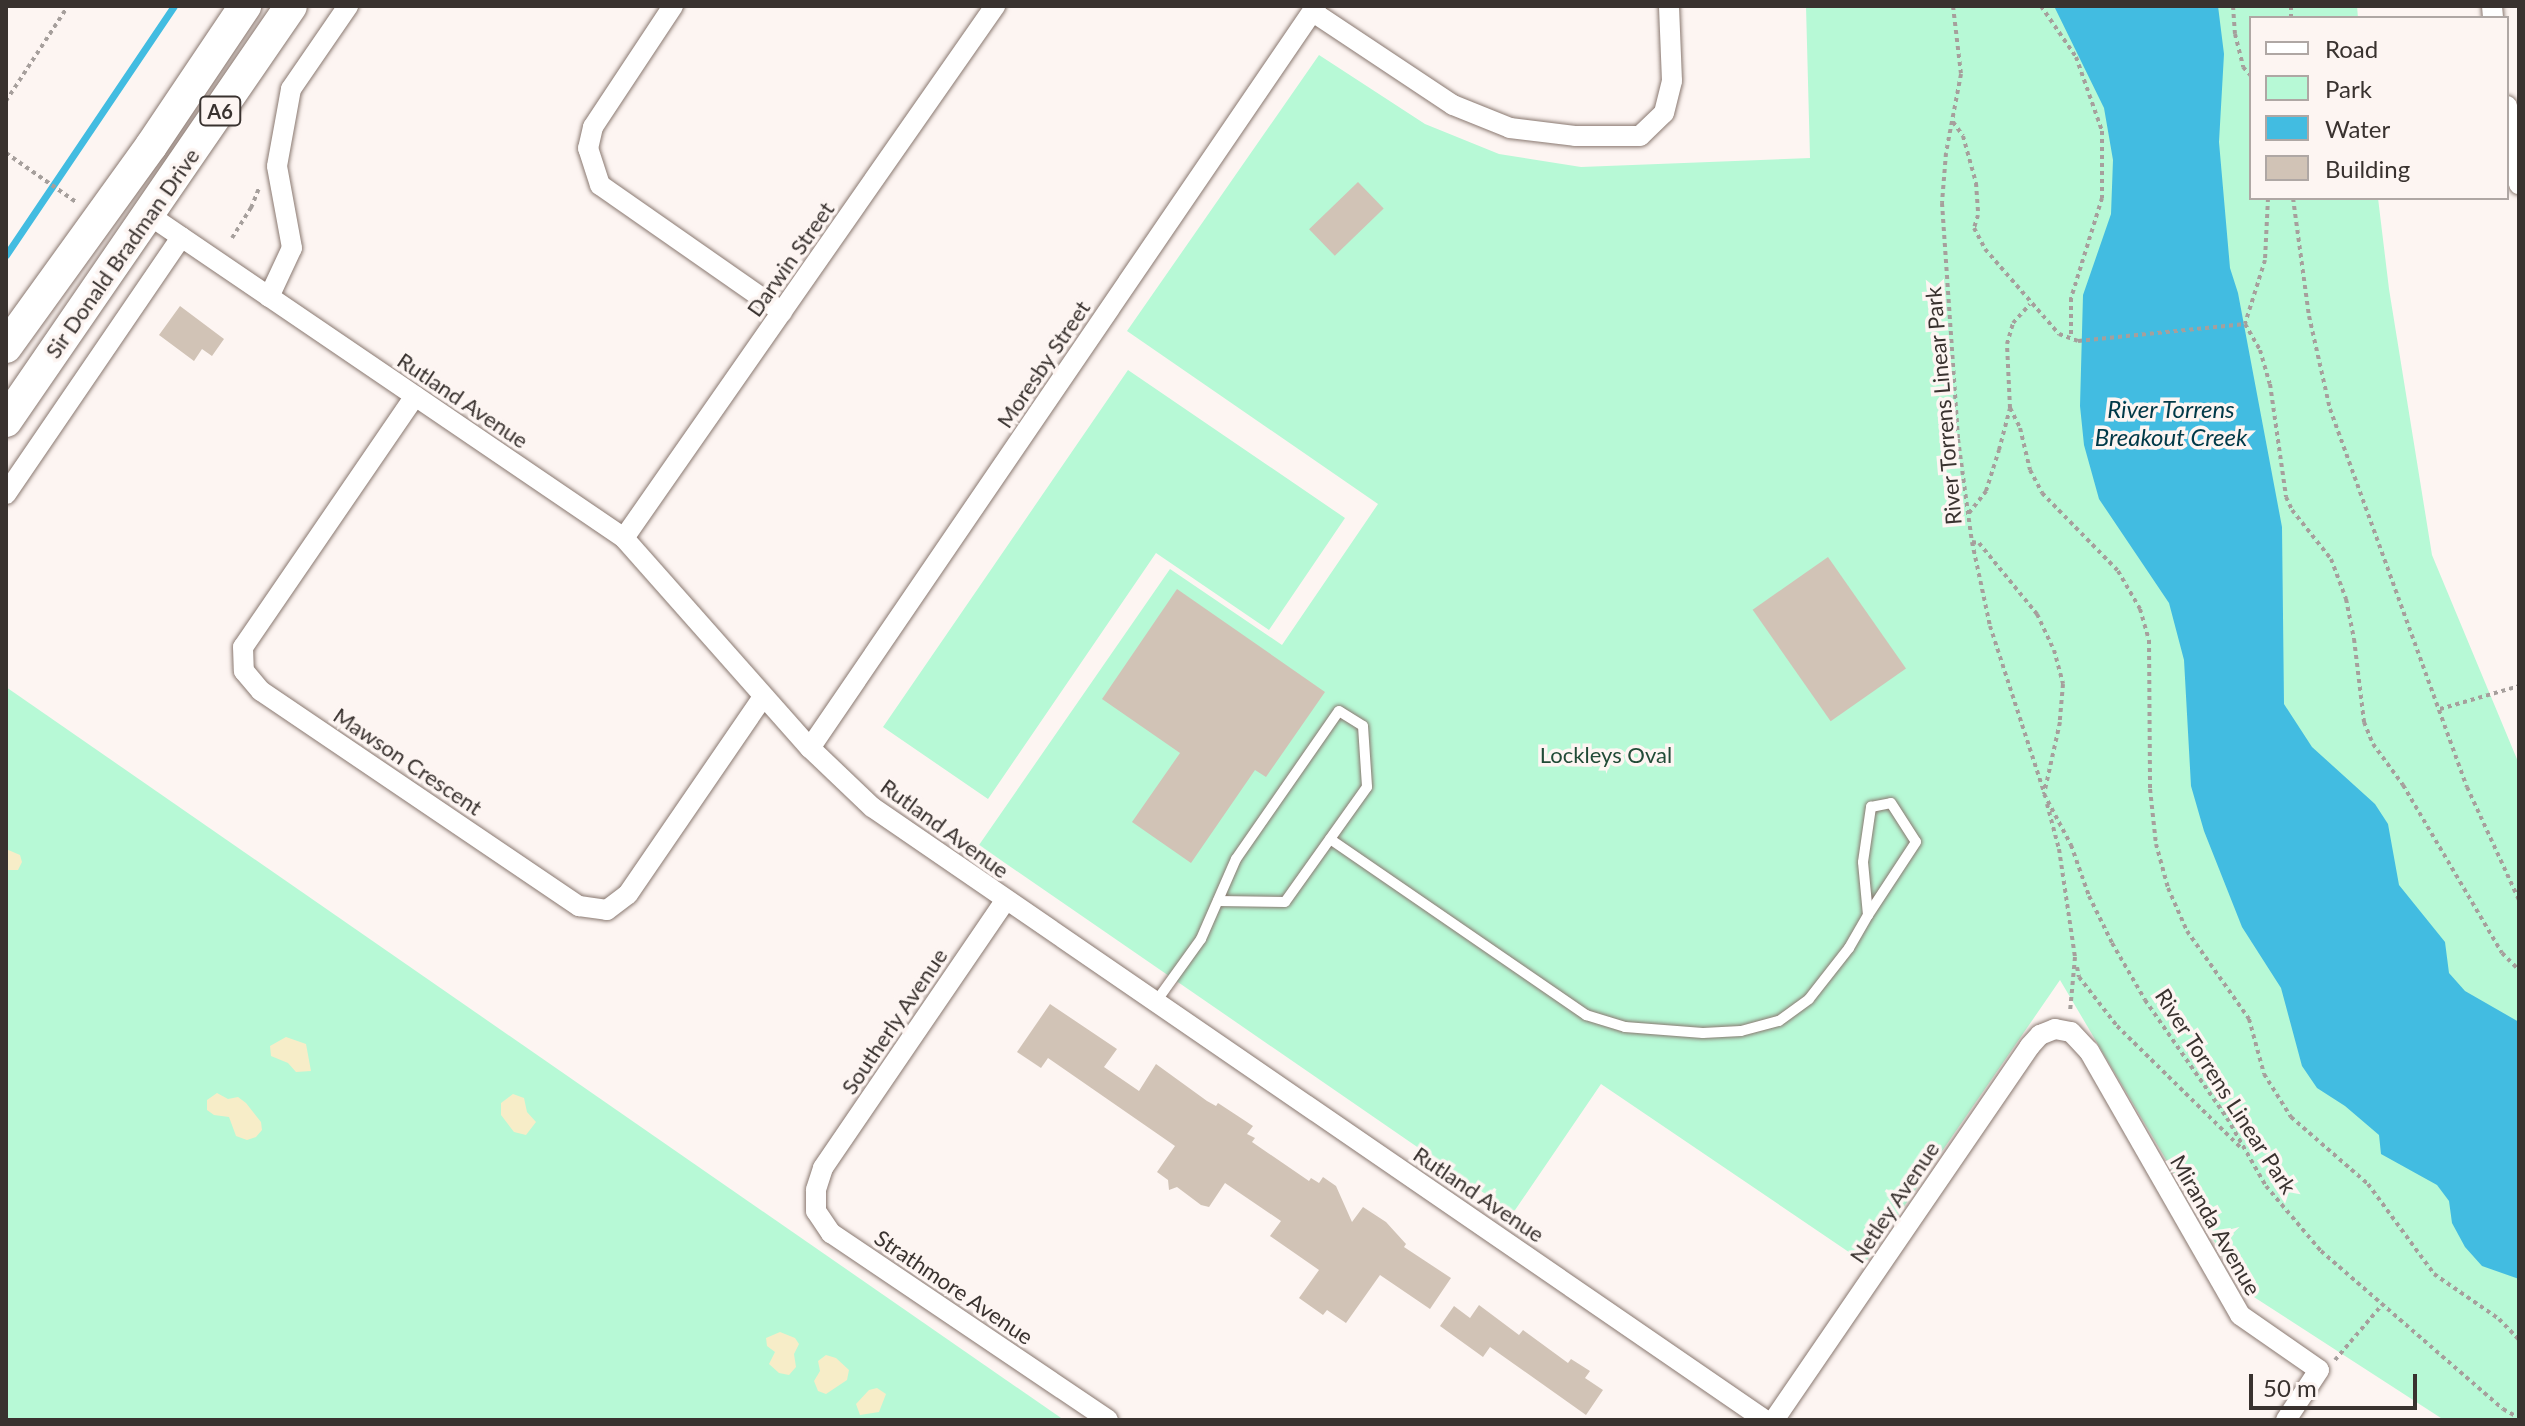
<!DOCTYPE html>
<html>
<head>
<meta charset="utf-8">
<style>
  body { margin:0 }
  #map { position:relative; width:2525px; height:1426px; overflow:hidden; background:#fdf5f2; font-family:Lato,sans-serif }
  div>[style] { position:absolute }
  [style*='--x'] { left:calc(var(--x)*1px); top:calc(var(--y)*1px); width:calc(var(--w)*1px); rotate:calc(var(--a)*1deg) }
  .green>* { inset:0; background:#b7f9d6 }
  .sand>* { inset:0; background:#f7edc8 }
  .water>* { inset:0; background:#42bce1 }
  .stream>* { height:7px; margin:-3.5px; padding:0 3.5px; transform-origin:3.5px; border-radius:3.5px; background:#42bce1 }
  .building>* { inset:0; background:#d1c3b6; transform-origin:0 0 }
  .path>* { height:4px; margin-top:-2px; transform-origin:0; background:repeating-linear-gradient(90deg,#a69f9c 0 4px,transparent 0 8px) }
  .roads { filter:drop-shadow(0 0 2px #897870) drop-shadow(0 0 2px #897870) }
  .service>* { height:10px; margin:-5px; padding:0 5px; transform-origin:5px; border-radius:5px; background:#fff }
  .minor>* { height:20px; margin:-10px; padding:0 10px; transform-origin:10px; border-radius:10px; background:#fff }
  .primary>* { height:32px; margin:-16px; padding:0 16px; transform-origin:16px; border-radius:16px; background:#fff }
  span { translate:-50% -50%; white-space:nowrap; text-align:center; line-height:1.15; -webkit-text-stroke:7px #fdf5f2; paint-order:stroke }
  .shield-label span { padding:2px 6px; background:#fdf5f2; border:2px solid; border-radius:6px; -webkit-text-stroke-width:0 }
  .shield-label { font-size:20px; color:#39322f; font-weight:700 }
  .street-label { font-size:22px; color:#39322f }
  .park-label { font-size:22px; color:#214b37 }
  .water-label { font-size:24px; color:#003948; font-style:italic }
  .frame { position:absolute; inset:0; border:8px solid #39322f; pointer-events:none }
  .legend { position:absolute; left:2249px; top:16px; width:260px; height:184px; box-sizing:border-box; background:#fdf5f2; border:2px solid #afa7a4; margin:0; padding:10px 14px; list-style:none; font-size:24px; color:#39322f }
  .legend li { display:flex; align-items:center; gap:16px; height:40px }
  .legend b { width:40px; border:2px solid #afa7a4 }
  .scale { position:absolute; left:2249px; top:1374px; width:168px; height:36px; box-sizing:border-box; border:4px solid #39322f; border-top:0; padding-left:10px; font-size:24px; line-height:28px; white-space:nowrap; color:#39322f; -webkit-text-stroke:6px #fdf5f2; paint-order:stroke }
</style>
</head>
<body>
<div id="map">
  <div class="green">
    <i style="clip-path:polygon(1806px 6px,2357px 6px,2358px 18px,2251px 18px,2251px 198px,2378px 198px,2389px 289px,2432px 555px,2519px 764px,2519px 1420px,2444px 1420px,2243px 1290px,2060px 980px,1865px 1263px,1601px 1084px,1513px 1213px,979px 845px,1170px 569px,1282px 645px,1378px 504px,1127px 331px,1319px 55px,1425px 124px,1499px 154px,1581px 167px,1810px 158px)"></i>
    <i style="clip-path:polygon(1128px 370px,1345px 518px,1269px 630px,1156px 553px,988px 799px,883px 727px)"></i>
    <i style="clip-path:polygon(6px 687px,1064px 1420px,6px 1420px)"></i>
  </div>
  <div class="sand">
    <i style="clip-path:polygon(6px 849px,20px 855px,22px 862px,18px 870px,6px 870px)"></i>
    <i style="clip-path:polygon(286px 1037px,306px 1044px,311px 1071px,296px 1072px,288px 1063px,271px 1056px,270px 1046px)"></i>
    <i style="clip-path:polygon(217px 1093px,228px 1099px,238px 1097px,246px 1103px,261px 1122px,262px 1130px,256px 1137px,247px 1140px,236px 1136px,229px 1117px,214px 1115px,207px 1110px,207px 1100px)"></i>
    <i style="clip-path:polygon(513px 1094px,524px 1098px,527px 1112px,536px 1122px,526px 1135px,514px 1132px,501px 1115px,501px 1103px)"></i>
    <i style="clip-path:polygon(780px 1332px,795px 1338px,799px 1344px,794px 1354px,796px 1367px,789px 1375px,779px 1373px,769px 1364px,775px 1352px,767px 1346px,766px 1338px)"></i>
    <i style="clip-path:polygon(826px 1355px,836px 1358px,849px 1370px,847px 1380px,826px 1394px,818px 1391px,814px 1381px,820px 1371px,818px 1361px)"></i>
    <i style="clip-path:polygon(877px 1388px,886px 1394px,879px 1412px,860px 1415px,856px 1404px,869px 1390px)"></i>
  </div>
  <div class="water">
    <i style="clip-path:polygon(2054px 6px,2218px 6px,2224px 54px,2219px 142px,2230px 268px,2238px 293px,2282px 527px,2284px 704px,2312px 747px,2375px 804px,2388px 824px,2399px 885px,2445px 942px,2449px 973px,2465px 991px,2519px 1022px,2519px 1279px,2482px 1266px,2465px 1247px,2452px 1223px,2449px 1201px,2437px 1185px,2381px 1154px,2379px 1135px,2345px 1106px,2317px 1088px,2302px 1066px,2281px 988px,2242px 927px,2204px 831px,2191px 786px,2184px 660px,2169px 603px,2099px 499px,2084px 445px,2080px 406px,2083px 295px,2111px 214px,2113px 160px,2104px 108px)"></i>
  </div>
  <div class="stream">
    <i style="--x:6;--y:255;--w:300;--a:-56"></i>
  </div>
  <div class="building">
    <i style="left:1358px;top:182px;width:37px;height:68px;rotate:46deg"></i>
    <i style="clip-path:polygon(180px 306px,224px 339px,212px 356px,202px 349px,194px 361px,159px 335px)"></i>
    <i style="left:1828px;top:557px;width:136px;height:92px;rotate:55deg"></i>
    <i style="clip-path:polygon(1177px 589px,1325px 692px,1266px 777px,1255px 770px,1191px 863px,1132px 822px,1180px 753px,1102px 699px)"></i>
    <i style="clip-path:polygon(1050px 1004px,1117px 1049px,1104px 1067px,1139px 1091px,1156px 1064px,1207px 1101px,1216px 1106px,1218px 1103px,1253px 1126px,1247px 1134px,1255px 1138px,1252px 1142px,1309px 1181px,1311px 1178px,1319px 1183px,1323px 1177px,1336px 1186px,1352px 1222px,1363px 1207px,1386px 1222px,1406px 1244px,1404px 1247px,1451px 1278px,1430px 1309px,1380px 1275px,1346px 1323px,1327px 1310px,1323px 1315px,1299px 1298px,1319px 1270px,1270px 1236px,1281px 1221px,1225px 1183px,1209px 1207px,1201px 1205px,1177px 1187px,1169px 1190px,1168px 1180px,1157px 1172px,1175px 1146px,1048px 1058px,1041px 1068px,1017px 1052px)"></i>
    <i style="clip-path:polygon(1479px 1305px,1519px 1335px,1523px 1330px,1568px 1363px,1571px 1359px,1590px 1371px,1585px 1378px,1603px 1390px,1586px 1415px,1490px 1347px,1483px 1357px,1440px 1326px,1454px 1306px,1470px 1318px)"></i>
  </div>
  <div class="path">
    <i style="--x:1953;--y:6;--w:68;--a:83.3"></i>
    <i style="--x:1961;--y:74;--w:80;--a:100.8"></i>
    <i style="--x:1946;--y:153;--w:50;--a:94.6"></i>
    <i style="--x:1942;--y:203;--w:237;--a:86.1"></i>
    <i style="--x:1958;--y:439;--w:104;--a:82.3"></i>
    <i style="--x:1972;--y:542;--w:86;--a:77.9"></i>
    <i style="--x:1990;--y:626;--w:175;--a:72"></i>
    <i style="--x:2041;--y:6;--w:62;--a:55.5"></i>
    <i style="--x:2076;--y:57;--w:78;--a:70.6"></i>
    <i style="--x:2102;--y:131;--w:67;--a:90"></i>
    <i style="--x:2102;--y:198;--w:105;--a:107.2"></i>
    <i style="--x:2071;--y:298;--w:39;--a:90"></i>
    <i style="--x:2233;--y:6;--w:28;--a:86"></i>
    <i style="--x:2235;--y:34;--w:34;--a:76"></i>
    <i style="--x:2243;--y:67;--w:12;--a:48"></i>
    <i style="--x:2291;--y:18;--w:12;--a:-90"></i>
    <i style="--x:6;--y:101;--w:113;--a:-56.9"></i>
    <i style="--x:1953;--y:122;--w:17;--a:54"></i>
    <i style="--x:1963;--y:136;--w:49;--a:74.5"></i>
    <i style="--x:1976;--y:183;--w:32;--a:86"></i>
    <i style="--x:1978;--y:215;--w:14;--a:107"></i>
    <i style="--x:1974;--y:228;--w:24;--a:62"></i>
    <i style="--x:1985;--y:249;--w:113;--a:49"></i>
    <i style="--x:2059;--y:334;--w:20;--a:20"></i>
    <i style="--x:2078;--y:341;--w:168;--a:-5.8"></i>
    <i style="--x:6;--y:153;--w:85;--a:35"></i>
    <i style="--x:2268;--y:198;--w:62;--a:92.8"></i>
    <i style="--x:2265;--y:260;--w:67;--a:107.4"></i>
    <i style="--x:2245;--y:324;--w:30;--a:60"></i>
    <i style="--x:2260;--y:350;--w:35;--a:74"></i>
    <i style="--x:2270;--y:384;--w:114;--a:81.9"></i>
    <i style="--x:2286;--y:497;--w:14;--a:65"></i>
    <i style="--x:2292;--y:510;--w:63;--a:51.5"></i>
    <i style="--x:2331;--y:559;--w:43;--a:69.4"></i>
    <i style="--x:2346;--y:599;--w:41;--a:78.7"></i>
    <i style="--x:2354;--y:639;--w:84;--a:83.1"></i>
    <i style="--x:2364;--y:722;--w:24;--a:68"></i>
    <i style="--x:2373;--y:744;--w:51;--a:53.8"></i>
    <i style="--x:2403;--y:785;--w:195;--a:59.5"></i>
    <i style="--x:2502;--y:953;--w:24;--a:45"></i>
    <i style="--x:2293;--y:198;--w:119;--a:82.3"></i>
    <i style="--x:2309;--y:316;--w:95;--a:77.3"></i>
    <i style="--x:2330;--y:409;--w:402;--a:70.1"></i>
    <i style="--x:2467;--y:787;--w:124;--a:65.3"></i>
    <i style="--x:232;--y:238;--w:36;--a:-58"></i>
    <i style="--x:251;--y:208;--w:22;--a:-68"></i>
    <i style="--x:2010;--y:408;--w:22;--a:63"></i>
    <i style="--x:2020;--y:428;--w:43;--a:76.6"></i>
    <i style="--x:2030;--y:470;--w:26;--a:62"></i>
    <i style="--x:2042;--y:493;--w:109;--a:45.7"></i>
    <i style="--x:2118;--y:571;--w:44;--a:59.9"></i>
    <i style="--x:2140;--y:609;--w:32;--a:74"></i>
    <i style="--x:2149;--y:640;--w:149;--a:89.6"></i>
    <i style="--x:2150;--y:789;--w:55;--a:83.8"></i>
    <i style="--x:2156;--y:844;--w:46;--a:74.7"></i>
    <i style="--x:2168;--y:888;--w:47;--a:66.2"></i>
    <i style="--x:2187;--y:931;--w:108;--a:54.8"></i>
    <i style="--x:2249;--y:1019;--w:57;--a:74.7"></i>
    <i style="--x:2264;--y:1074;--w:51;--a:57.9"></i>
    <i style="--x:2291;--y:1117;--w:102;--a:41"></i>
    <i style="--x:2368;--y:1184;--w:112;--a:53.7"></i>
    <i style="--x:2434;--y:1274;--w:79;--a:34.7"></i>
    <i style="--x:2499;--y:1319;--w:29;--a:46"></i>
    <i style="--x:1969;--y:513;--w:28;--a:-52"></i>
    <i style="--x:1986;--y:491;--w:43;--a:-72.4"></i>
    <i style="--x:1999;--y:450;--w:43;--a:-75.3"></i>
    <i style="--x:2010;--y:408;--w:64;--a:-92.7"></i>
    <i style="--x:2007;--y:344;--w:22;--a:-74"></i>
    <i style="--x:2013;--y:323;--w:25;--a:-48"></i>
    <i style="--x:1972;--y:542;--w:7;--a:8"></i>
    <i style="--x:1979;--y:543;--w:92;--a:50.8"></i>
    <i style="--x:2037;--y:614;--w:40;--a:65"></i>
    <i style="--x:2054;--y:650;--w:35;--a:75"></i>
    <i style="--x:2063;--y:684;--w:38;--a:95"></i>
    <i style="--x:2060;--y:722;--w:74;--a:102.5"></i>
    <i style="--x:2044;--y:794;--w:58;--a:62.1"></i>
    <i style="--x:2071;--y:845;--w:54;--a:70.6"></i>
    <i style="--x:2089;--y:896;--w:52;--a:63.9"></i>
    <i style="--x:2112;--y:943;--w:66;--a:59.9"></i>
    <i style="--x:2145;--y:1000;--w:144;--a:55.2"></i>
    <i style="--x:2227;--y:1118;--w:78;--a:60.2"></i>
    <i style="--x:2266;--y:1186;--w:85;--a:49.8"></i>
    <i style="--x:2321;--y:1251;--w:241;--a:41"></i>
    <i style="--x:2503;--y:1409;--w:18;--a:29"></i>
    <i style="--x:2440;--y:709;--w:82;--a:-16.2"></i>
    <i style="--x:2047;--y:804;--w:47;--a:75.1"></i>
    <i style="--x:2059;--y:849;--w:109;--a:81.6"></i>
    <i style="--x:2075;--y:957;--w:55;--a:95.2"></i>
    <i style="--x:2077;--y:967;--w:10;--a:79"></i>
    <i style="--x:2079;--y:977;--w:62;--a:52.2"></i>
    <i style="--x:2117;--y:1026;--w:175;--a:44.5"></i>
    <i style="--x:2335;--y:1360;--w:71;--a:-49.6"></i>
  </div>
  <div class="roads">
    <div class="service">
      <i style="--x:1330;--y:839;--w:311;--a:34.5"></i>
      <i style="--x:1586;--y:1015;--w:41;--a:17.1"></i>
      <i style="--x:1625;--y:1027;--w:78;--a:4.4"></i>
      <i style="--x:1703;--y:1033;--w:38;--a:-3"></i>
      <i style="--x:1741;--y:1031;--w:39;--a:-15"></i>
      <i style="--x:1779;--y:1021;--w:37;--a:-36"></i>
      <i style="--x:1809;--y:999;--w:65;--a:-51.9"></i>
      <i style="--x:1849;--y:948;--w:38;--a:-60"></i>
      <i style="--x:1868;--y:915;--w:53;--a:-95.4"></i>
      <i style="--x:1863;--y:862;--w:56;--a:-81.7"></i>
      <i style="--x:1871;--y:807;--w:20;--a:-11"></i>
      <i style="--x:1891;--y:803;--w:46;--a:57.3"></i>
      <i style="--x:1916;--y:842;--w:87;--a:123.3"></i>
      <i style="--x:1155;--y:1003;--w:79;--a:-54.3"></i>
      <i style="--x:1201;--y:939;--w:87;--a:-66.4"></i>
      <i style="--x:1236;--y:859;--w:180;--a:-55.2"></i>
      <i style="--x:1339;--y:711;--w:28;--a:32"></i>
      <i style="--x:1363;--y:726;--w:61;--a:86.2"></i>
      <i style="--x:1367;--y:787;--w:141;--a:125.5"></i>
      <i style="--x:1285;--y:902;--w:67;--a:-179.1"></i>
    </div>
    <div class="minor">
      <i style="--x:673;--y:6;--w:145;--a:123.5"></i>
      <i style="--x:593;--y:127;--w:22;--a:103"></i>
      <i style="--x:588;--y:148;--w:39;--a:72"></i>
      <i style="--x:600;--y:185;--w:222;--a:34.9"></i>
      <i style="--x:2492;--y:6;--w:12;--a:85"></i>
      <i style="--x:1313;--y:12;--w:168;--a:33.6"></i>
      <i style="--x:1453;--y:105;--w:61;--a:22"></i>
      <i style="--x:1510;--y:128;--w:65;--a:7"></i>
      <i style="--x:1575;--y:136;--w:65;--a:0"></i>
      <i style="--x:1640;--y:136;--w:33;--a:-44"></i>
      <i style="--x:1664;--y:113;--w:33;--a:-76"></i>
      <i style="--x:1672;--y:81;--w:75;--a:-92.3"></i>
      <i style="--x:2507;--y:106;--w:79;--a:81.3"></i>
      <i style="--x:149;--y:215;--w:574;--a:34.22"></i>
      <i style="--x:624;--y:538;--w:281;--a:48.5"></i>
      <i style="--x:810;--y:748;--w:86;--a:43.6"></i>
      <i style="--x:872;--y:807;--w:1083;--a:34.47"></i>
      <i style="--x:269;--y:297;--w:54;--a:-64.9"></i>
      <i style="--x:292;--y:248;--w:83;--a:-100.4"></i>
      <i style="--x:277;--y:166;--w:78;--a:-79.7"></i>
      <i style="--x:291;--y:89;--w:101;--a:-55.5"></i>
      <i style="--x:415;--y:396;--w:304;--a:124.4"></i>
      <i style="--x:243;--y:647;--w:24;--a:88"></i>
      <i style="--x:244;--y:671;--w:26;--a:50"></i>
      <i style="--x:261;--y:691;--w:384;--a:34.1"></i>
      <i style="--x:579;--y:906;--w:28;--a:8"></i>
      <i style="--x:607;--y:910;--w:26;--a:-37"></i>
      <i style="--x:628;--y:894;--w:239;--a:-55.6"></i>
      <i style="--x:6;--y:494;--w:311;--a:-55.7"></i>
      <i style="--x:624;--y:538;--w:649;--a:-55.11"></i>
      <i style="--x:810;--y:748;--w:898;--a:-55.71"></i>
      <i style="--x:1005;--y:901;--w:323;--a:124.3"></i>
      <i style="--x:823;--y:1168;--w:23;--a:108"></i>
      <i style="--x:816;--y:1190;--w:21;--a:90"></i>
      <i style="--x:816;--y:1211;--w:27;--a:56"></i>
      <i style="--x:831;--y:1233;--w:334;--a:34"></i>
      <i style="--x:1774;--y:1420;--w:453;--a:-55.6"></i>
      <i style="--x:2030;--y:1046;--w:15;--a:-48"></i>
      <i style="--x:2040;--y:1035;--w:16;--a:-22"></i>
      <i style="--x:2055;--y:1029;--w:16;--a:11"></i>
      <i style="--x:2071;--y:1032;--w:26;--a:47"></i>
      <i style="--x:2089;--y:1051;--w:304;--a:60.2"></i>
      <i style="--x:2240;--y:1315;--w:96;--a:34.8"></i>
      <i style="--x:2319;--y:1370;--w:60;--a:123.4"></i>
    </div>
    <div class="primary">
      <i style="--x:6;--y:347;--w:248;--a:-54.2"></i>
      <i style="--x:151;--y:146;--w:169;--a:-56.1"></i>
      <i style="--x:6;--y:421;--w:503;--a:-55.52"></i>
    </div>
  </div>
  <div class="shield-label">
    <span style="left:220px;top:111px">A6</span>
  </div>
  <div class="street-label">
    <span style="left:122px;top:253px;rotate:-55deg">Sir Donald Bradman Drive</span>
    <span style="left:790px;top:259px;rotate:-55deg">Darwin Street</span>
    <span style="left:1043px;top:364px;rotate:-56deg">Moresby Street</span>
    <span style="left:463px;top:400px;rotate:34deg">Rutland Avenue</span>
    <span style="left:1943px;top:406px;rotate:-95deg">River Torrens Linear Park</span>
    <span style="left:408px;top:761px;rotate:34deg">Mawson Crescent</span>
    <span style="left:945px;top:828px;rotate:36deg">Rutland Avenue</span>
    <span style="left:894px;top:1021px;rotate:-56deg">Southerly Avenue</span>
    <span style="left:2226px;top:1091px;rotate:57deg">River Torrens Linear Park</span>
    <span style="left:1479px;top:1194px;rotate:34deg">Rutland Avenue</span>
    <span style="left:1894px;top:1202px;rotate:-56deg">Netley Avenue</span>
    <span style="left:2216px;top:1225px;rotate:60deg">Miranda Avenue</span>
    <span style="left:954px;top:1287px;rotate:34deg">Strathmore Avenue</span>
  </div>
  <div class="park-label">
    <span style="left:1606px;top:755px">Lockleys Oval</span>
  </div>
  <div class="water-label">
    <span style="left:2171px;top:423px">River Torrens<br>Breakout Creek</span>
  </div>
  <div class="frame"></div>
  <ul class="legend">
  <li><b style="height:10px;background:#fff"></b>Road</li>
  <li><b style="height:22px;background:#b7f9d6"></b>Park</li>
  <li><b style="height:22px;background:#42bce1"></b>Water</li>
  <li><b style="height:22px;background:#d1c3b6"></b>Building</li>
  </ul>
  <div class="scale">50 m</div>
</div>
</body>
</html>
